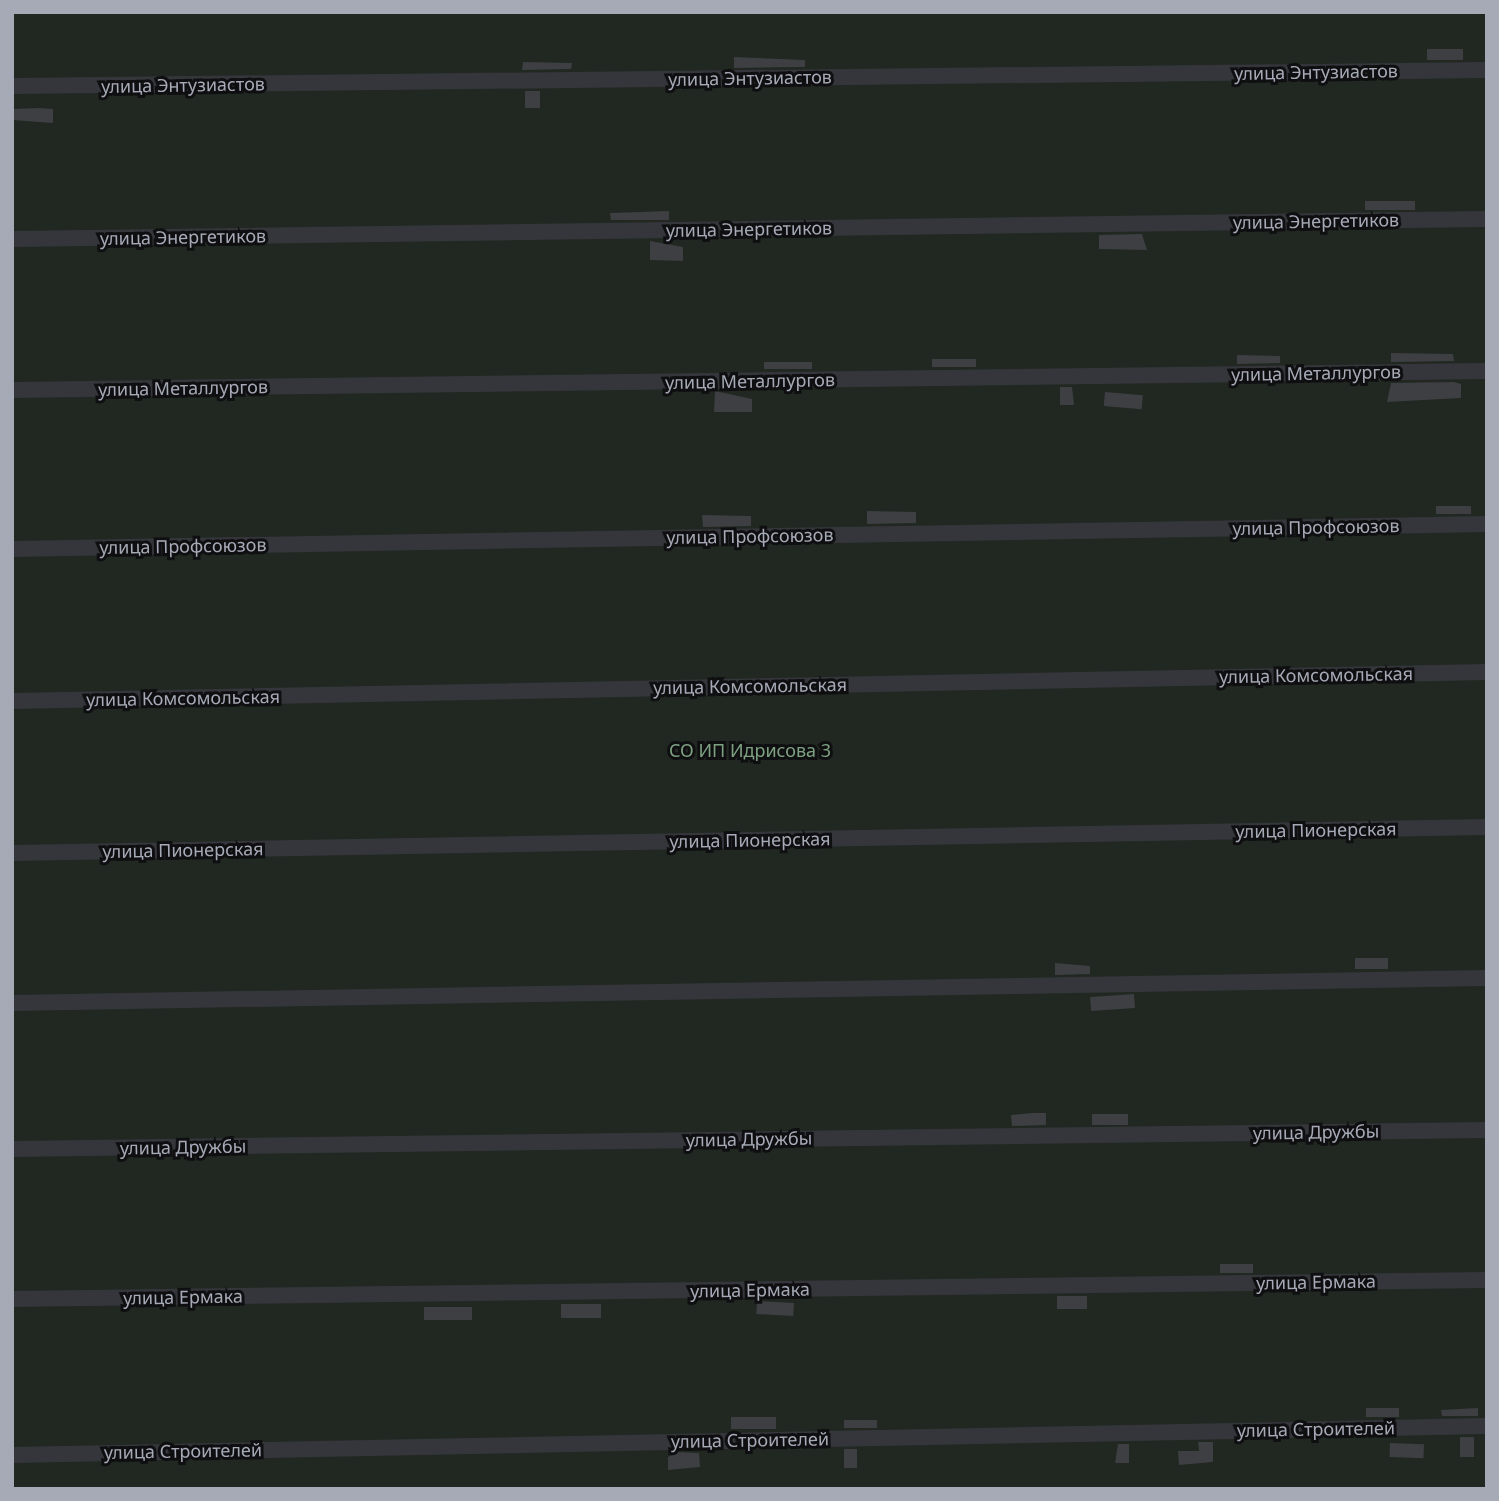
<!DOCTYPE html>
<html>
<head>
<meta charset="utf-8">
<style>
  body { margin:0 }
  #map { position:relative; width:1499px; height:1501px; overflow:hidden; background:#141416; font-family:"Noto Sans",sans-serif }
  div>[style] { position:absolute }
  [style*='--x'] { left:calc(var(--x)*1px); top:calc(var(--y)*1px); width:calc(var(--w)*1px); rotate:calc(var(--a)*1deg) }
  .green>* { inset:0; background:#202821; transform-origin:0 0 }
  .building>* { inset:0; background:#3e3f43; transform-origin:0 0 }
  .minor>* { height:16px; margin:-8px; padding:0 8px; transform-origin:8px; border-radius:8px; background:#35363b }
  span { translate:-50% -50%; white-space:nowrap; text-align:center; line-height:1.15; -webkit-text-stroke:6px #0f0f11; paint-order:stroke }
  .street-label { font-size:18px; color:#a6aab6 }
  .park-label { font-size:18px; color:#7da181 }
  .frame { position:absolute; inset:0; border:14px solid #a6aab6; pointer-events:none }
</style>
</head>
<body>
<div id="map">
  <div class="green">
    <i style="left:12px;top:12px;width:1475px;height:1477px"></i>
  </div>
  <div class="building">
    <i style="left:1427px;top:49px;width:36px;height:11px"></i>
    <i style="clip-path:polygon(734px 57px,805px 60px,805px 67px,734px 68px)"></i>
    <i style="clip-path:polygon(523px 62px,572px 63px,571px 69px,522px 70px)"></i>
    <i style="left:525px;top:91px;width:15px;height:17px"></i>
    <i style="clip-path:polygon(39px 108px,53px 109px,53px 123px,12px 120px,12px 109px)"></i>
    <i style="left:1365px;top:201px;width:50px;height:9px"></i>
    <i style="clip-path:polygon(669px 211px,669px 220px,611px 220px,610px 213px)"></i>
    <i style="clip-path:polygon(1099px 235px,1142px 234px,1147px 250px,1099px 249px)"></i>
    <i style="clip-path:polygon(650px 241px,683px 247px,683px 261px,650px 260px)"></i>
    <i style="clip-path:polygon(1391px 353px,1453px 354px,1454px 361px,1391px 362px)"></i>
    <i style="clip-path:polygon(1237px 355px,1280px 356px,1280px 363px,1237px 364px)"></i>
    <i style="left:976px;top:359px;width:8px;height:44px;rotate:90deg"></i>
    <i style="left:812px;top:362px;width:7px;height:48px;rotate:90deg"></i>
    <i style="clip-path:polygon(1454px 382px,1461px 384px,1461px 398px,1387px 402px,1391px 383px)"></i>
    <i style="clip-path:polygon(1060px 387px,1072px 387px,1074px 405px,1060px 405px)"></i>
    <i style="clip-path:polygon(715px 391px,752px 399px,752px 412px,714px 412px)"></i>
    <i style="left:1105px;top:392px;width:38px;height:14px;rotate:5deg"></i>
    <i style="left:1436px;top:506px;width:35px;height:8px"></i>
    <i style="clip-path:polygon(867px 511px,916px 512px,916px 523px,867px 524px)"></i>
    <i style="clip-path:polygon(702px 515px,751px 516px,751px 526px,703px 527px)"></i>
    <i style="left:1388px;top:958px;width:11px;height:33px;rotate:90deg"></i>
    <i style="clip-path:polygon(1055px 963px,1090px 966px,1090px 974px,1055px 975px)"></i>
    <i style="left:1134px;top:994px;width:14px;height:44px;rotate:86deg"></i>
    <i style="clip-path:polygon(1032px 1113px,1046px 1113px,1046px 1125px,1012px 1126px,1011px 1115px)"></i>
    <i style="left:1092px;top:1114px;width:36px;height:11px"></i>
    <i style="left:1220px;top:1264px;width:33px;height:9px"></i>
    <i style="left:1087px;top:1296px;width:13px;height:30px;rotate:90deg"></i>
    <i style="left:757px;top:1301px;width:37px;height:13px;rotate:3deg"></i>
    <i style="left:561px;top:1304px;width:40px;height:14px"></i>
    <i style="left:424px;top:1307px;width:48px;height:13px"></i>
    <i style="left:1399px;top:1408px;width:9px;height:33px;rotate:90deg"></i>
    <i style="clip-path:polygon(1478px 1408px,1478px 1416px,1442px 1416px,1441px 1410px)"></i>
    <i style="left:776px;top:1417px;width:12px;height:45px;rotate:90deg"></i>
    <i style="left:844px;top:1420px;width:33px;height:8px"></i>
    <i style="left:1460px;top:1437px;width:14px;height:20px"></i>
    <i style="clip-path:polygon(1198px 1442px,1213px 1442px,1213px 1462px,1179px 1465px,1178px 1451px,1199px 1451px)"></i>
    <i style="left:1390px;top:1443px;width:34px;height:14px;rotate:2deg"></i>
    <i style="clip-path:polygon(1118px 1444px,1129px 1444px,1129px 1463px,1115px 1463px)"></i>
    <i style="left:844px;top:1449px;width:13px;height:19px"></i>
    <i style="clip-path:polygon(678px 1452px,699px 1453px,700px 1467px,668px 1470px,668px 1457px)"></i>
  </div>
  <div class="minor">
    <i style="--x:12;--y:86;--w:1475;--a:-0.62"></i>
    <i style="--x:12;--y:239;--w:1475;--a:-0.78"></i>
    <i style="--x:12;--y:390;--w:1475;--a:-0.74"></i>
    <i style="--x:12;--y:549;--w:1475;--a:-0.97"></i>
    <i style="--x:12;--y:701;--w:1475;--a:-1.13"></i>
    <i style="--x:12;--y:853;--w:1475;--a:-1.01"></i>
    <i style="--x:12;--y:1003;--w:1475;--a:-0.97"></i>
    <i style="--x:12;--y:1149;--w:1475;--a:-0.74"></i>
    <i style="--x:12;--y:1299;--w:1475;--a:-0.74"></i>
    <i style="--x:12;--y:1455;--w:1475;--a:-1.13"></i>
  </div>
  <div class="street-label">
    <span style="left:1316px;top:72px;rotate:-1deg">улица Энтузиастов</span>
    <span style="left:750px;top:78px;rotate:-1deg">улица Энтузиастов</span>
    <span style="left:183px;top:85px;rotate:-1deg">улица Энтузиастов</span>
    <span style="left:1316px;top:221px;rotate:-1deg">улица Энергетиков</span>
    <span style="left:749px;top:229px;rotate:-1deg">улица Энергетиков</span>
    <span style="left:183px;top:237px;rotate:-1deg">улица Энергетиков</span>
    <span style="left:1316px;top:373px;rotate:-1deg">улица Металлургов</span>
    <span style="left:750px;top:381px;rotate:-1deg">улица Металлургов</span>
    <span style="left:183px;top:388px;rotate:-1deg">улица Металлургов</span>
    <span style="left:1316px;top:527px;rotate:-1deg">улица Профсоюзов</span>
    <span style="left:750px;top:536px;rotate:-1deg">улица Профсоюзов</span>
    <span style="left:183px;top:546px;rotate:-1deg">улица Профсоюзов</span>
    <span style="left:1316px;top:675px;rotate:-1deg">улица Комсомольская</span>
    <span style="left:750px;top:686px;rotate:-1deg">улица Комсомольская</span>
    <span style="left:183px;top:698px;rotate:-1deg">улица Комсомольская</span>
    <span style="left:1316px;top:830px;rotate:-1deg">улица Пионерская</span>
    <span style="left:750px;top:840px;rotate:-1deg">улица Пионерская</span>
    <span style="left:183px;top:850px;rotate:-1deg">улица Пионерская</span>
    <span style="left:1316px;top:1132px;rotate:-1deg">улица Дружбы</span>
    <span style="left:749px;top:1139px;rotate:-1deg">улица Дружбы</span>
    <span style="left:183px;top:1147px;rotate:-1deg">улица Дружбы</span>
    <span style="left:1316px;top:1282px;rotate:-1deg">улица Ермака</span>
    <span style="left:750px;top:1290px;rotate:-1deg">улица Ермака</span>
    <span style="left:183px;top:1297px;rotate:-1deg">улица Ермака</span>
    <span style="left:1316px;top:1429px;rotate:-1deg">улица Строителей</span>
    <span style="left:750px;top:1440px;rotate:-1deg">улица Строителей</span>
    <span style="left:183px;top:1451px;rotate:-1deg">улица Строителей</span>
  </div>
  <div class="park-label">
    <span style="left:750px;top:750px">СО ИП Идрисова 3</span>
  </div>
  <div class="frame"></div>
</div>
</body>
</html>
